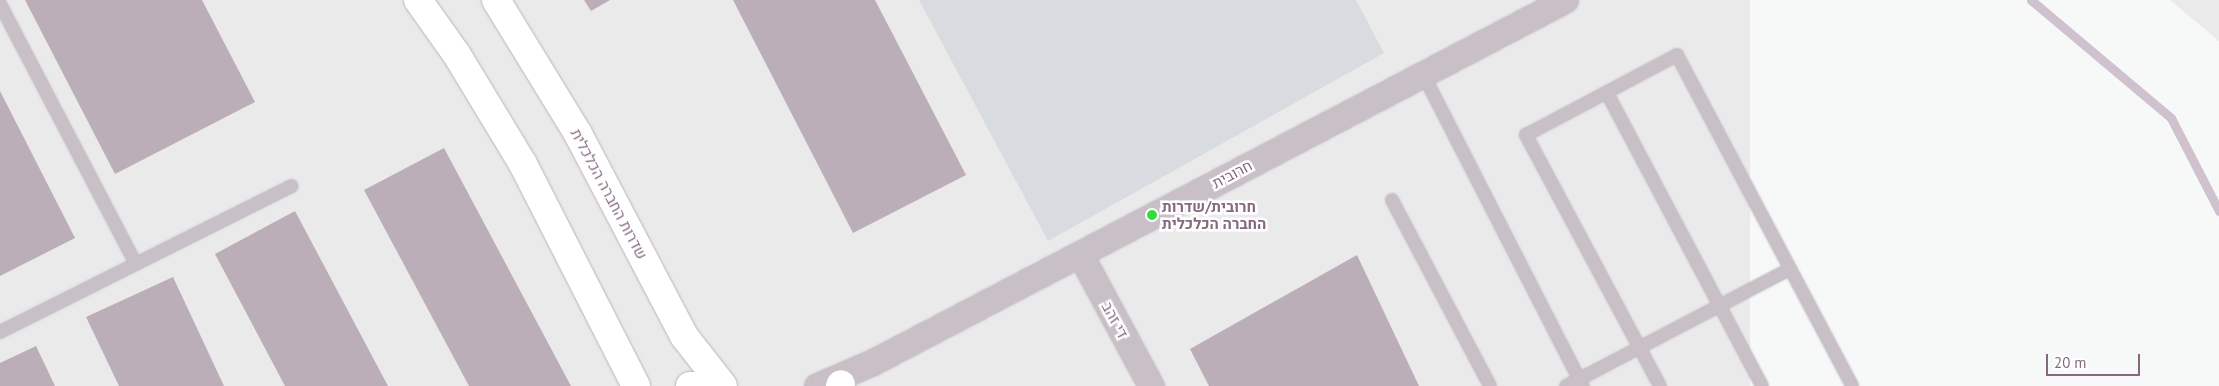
<!DOCTYPE html>
<html>
<head>
<meta charset="utf-8">
<style>
  body { margin:0 }
  #map { position:relative; width:2219px; height:386px; overflow:hidden; background:#f6f9f8; font-family:"PT Sans",Heebo,sans-serif }
  div>[style] { position:absolute }
  [style*='--x'] { left:calc(var(--x)*1px); top:calc(var(--y)*1px); width:calc(var(--w)*1px); rotate:calc(var(--a)*1deg) }
  .built>* { inset:0; background:#eaeaea; transform-origin:0 0 }
  .green>* { inset:0; background:#d8dce0 }
  .stream>* { height:9px; margin:-4.5px; padding:0 4.5px; transform-origin:4.5px; border-radius:4.5px; background:#cfc1ce }
  .building>* { inset:0; background:#bbaeb8 }
  .roads { filter:drop-shadow(0 0 1px #bdb3ba) drop-shadow(0 0 1px #bdb3ba) }
  .lane>* { height:12px; margin:-6px; padding:0 6px; transform-origin:6px; border-radius:6px; background:#c8c0c6 }
  .street>* { height:25px; margin:-12.5px; padding:0 12.5px; transform-origin:12.5px; border-radius:12.5px; background:#c8c0c6 }
  .secondary>* { height:28px; margin:-14px; padding:0 14px; transform-origin:14px; border-radius:14px; background:#fff }
  .dots>* { width:14px; height:14px; translate:-50% -50%; box-sizing:border-box; border:2px solid #fff; border-radius:50% }
  span { translate:-50% -50%; white-space:nowrap; text-align:center; line-height:1.15; -webkit-text-stroke:5px #fff; paint-order:stroke }
  .street-label { font-size:15px; color:#86697e }
  .poi-label { font-size:15px; color:#86697e; font-weight:700 }
  .left { translate:0 -50%; text-align:left }
  .scale { position:absolute; left:2046px; top:354px; width:94px; height:22px; box-sizing:border-box; border:2px solid #86697e; border-top:0; padding-left:6px; font-size:15px; line-height:18px; white-space:nowrap; color:#86697e; -webkit-text-stroke:4px #fff; paint-order:stroke }
</style>
</head>
<body>
<div id="map">
  <div class="built">
    <i style="left:0;top:0;width:1750px;height:386px"></i>
    <i style="clip-path:polygon(2170px 0,2219px 0,2219px 41px)"></i>
  </div>
  <div class="green">
    <i style="clip-path:polygon(919px 0,1356px 0,1384px 53px,1048px 241px)"></i>
  </div>
  <div class="stream">
    <i style="--x:2031;--y:0;--w:183;--a:40.1"></i>
    <i style="--x:2171;--y:118;--w:105;--a:62.7"></i>
  </div>
  <div class="building">
    <i style="clip-path:polygon(25px 0,202px 0,255px 102px,115px 174px)"></i>
    <i style="clip-path:polygon(584px 0,610px 0,591px 11px)"></i>
    <i style="clip-path:polygon(733px 0,875px 0,966px 175px,853px 233px)"></i>
    <i style="clip-path:polygon(0 91px,75px 238px,0 276px)"></i>
    <i style="clip-path:polygon(444px 148px,571px 386px,469px 386px,364px 190px)"></i>
    <i style="clip-path:polygon(295px 211px,388px 386px,285px 386px,215px 254px)"></i>
    <i style="clip-path:polygon(1357px 255px,1419px 386px,1209px 386px,1190px 349px)"></i>
    <i style="clip-path:polygon(173px 277px,224px 386px,119px 386px,86px 317px)"></i>
    <i style="clip-path:polygon(36px 346px,55px 386px,0 386px,0 363px)"></i>
  </div>
  <div class="roads">
    <div class="lane">
      <i style="--x:0;--y:4;--w:293;--a:62.4"></i>
      <i style="--x:1423;--y:74;--w:351;--a:62.9"></i>
      <i style="--x:1607;--y:93;--w:331;--a:62.1"></i>
      <i style="--x:1392;--y:200;--w:210;--a:62.2"></i>
      <i style="--x:0;--y:332;--w:326;--a:-26.6"></i>
      <i style="--x:1566;--y:386;--w:253;--a:-27.6"></i>
      <i style="--x:1660;--y:386;--w:285;--a:-118.1"></i>
      <i style="--x:1526;--y:135;--w:171;--a:-27.9"></i>
      <i style="--x:1677;--y:55;--w:374;--a:62.1"></i>
    </div>
    <div class="street">
      <i style="--x:1080;--y:254;--w:150;--a:61.7"></i>
      <i style="--x:817;--y:386;--w:61;--a:-23.2"></i>
      <i style="--x:873;--y:362;--w:781;--a:-27.62"></i>
    </div>
    <div class="secondary">
      <i style="--x:418;--y:0;--w:67;--a:54.7"></i>
      <i style="--x:457;--y:55;--w:127;--a:58.8"></i>
      <i style="--x:523;--y:164;--w:249;--a:63"></i>
      <i style="--x:496;--y:0;--w:157;--a:58.5"></i>
      <i style="--x:578;--y:134;--w:228;--a:62.3"></i>
      <i style="--x:684;--y:336;--w:63;--a:52"></i>
      <i style="--x:690;--y:386;--w:30;--a:0"></i>
      <i style="--x:840;--y:386;--w:2;--a:-63"></i>
    </div>
  </div>
  <div class="dots">
    <i style="left:1152px;top:215px;background:#31de3e"></i>
  </div>
  <div class="street-label">
    <span style="left:1232px;top:174px;rotate:-28deg">חרובית</span>
    <span style="left:609px;top:194px;rotate:62deg">שדרות החברה הכלכלית</span>
    <span style="left:1115px;top:320px;rotate:62deg">די זהב</span>
  </div>
  <div class="poi-label">
    <span class="left" style="left:1162px;top:215px">חרובית/שדרות<br>החברה הכלכלית</span>
  </div>
  <div class="scale">20 m</div>
</div>
</body>
</html>
